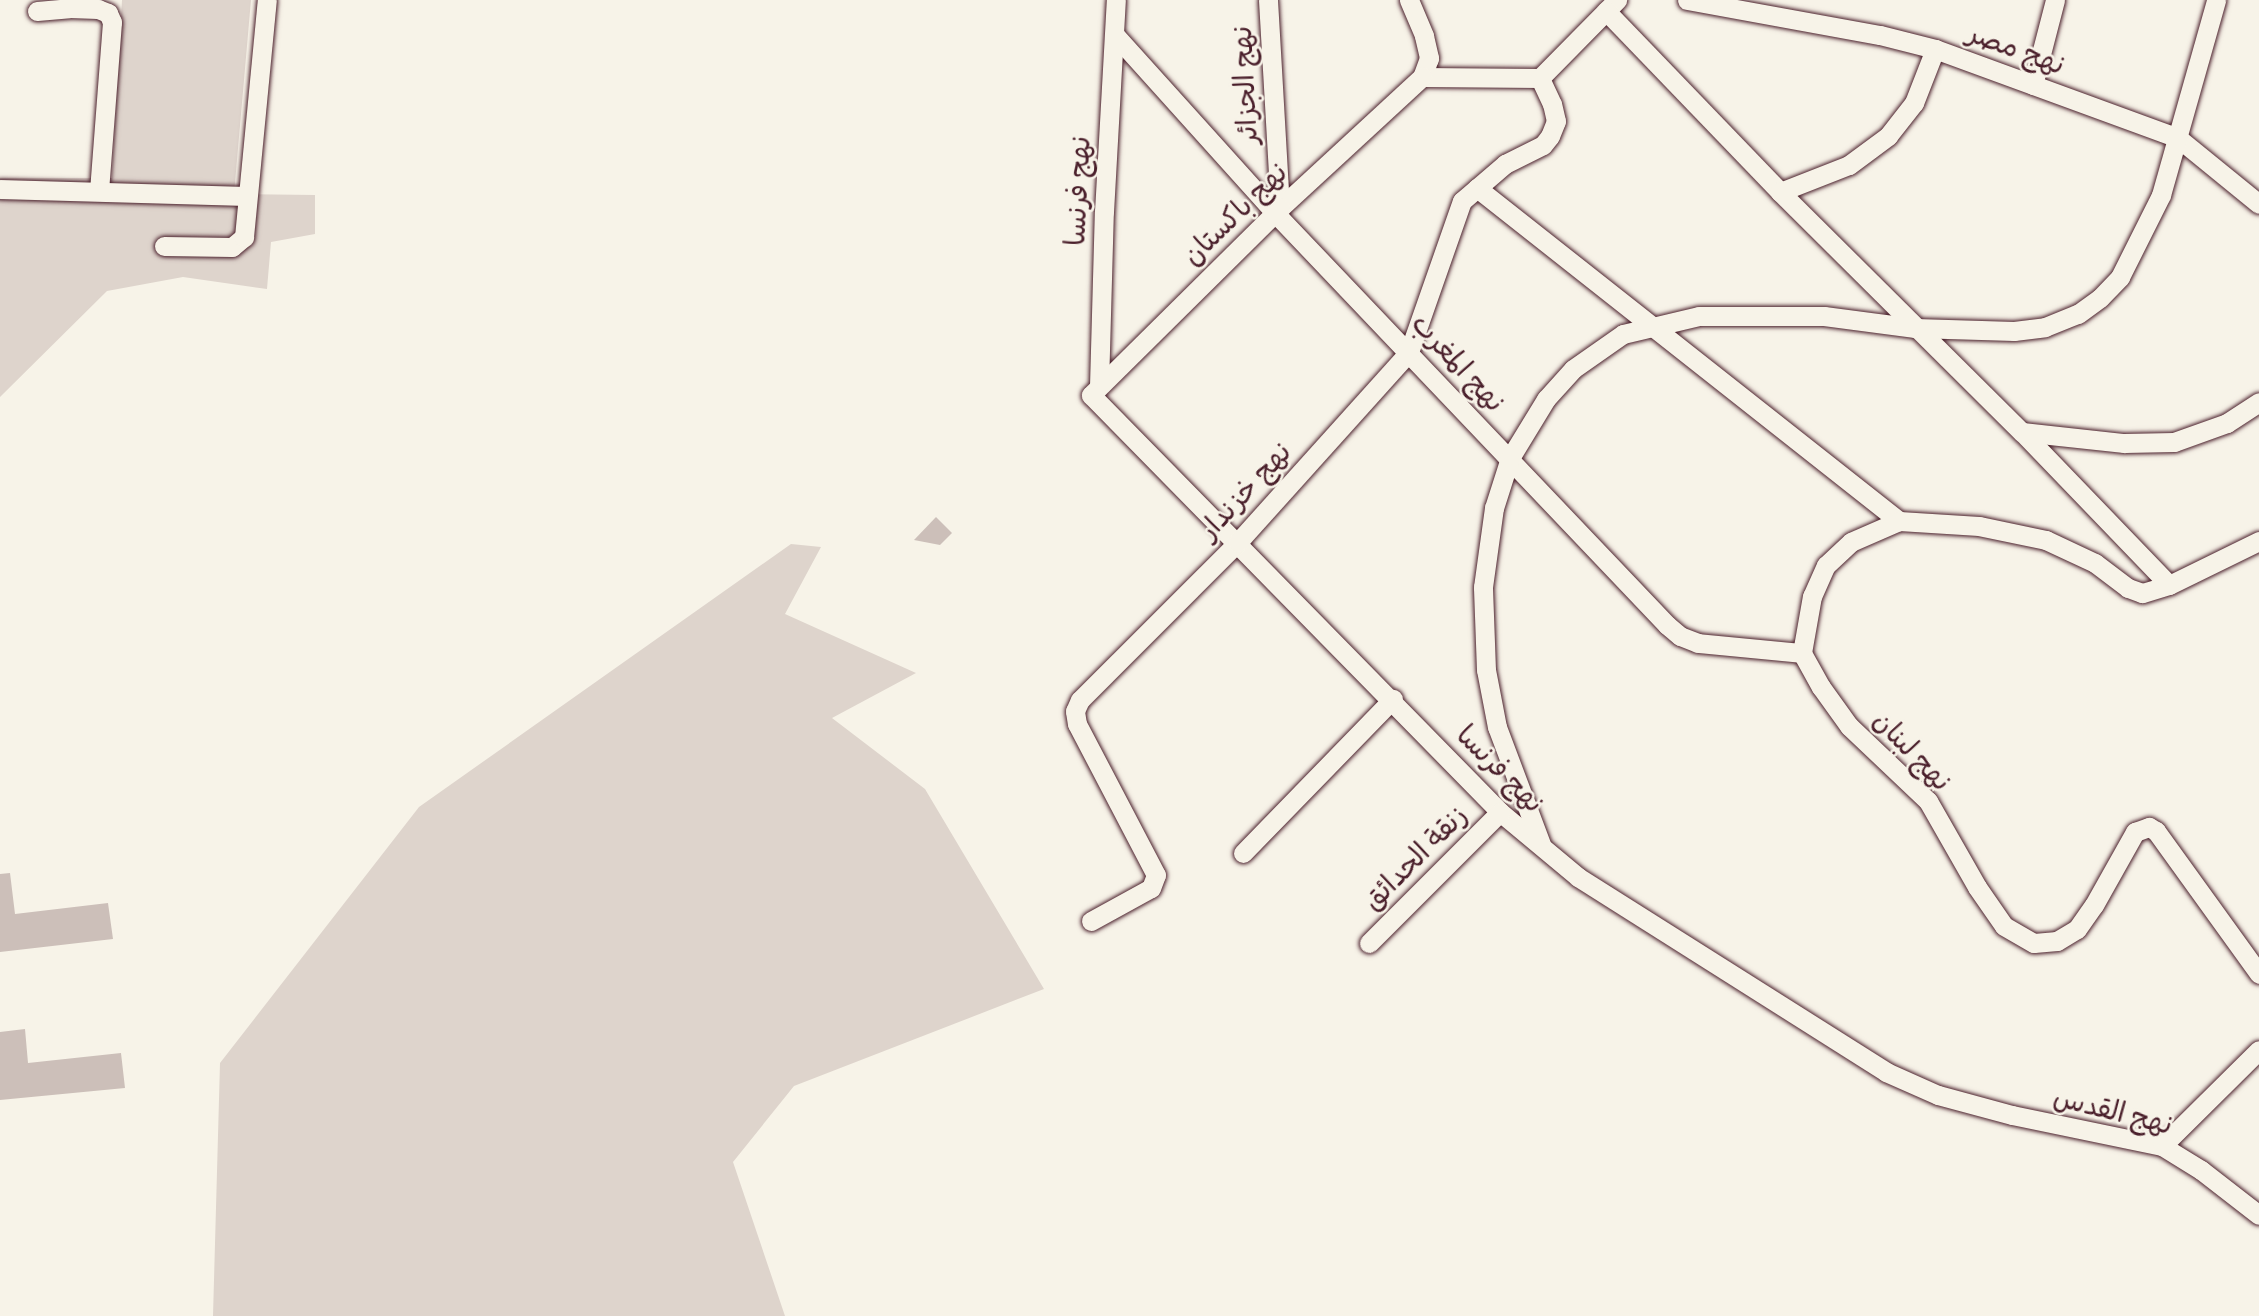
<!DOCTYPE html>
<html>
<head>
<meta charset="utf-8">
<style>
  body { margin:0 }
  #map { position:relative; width:2259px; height:1316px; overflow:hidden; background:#f7f3e8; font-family:Caveat,"Playpen Sans Arabic",sans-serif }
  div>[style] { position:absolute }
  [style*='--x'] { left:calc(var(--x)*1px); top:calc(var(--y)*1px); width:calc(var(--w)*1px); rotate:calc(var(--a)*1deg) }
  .green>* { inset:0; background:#ded4cc }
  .building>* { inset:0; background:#ccbfb9 }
  .roads { filter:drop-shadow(0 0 2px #4a1f2b) drop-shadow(0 0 2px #4a1f2b) }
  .minor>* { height:19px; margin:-9.5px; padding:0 9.5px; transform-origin:9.5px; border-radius:9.5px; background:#f7f3e8 }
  span { translate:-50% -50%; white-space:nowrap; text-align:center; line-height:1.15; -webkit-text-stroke:5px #f7f3e8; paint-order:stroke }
  .street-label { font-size:28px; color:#4a1f2b }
</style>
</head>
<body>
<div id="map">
  <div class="green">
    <i style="clip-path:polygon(122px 0,251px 0,234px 194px,315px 195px,315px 234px,271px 242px,267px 289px,183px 277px,107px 291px,0 397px,0 178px,112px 178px)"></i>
    <i style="clip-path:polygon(791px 544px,821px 547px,785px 614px,916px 673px,832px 718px,925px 789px,1044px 989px,794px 1086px,733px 1162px,785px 1316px,213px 1316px,220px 1063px,419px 807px)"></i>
  </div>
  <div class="building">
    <i style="clip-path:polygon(936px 517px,952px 533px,940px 545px,914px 540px)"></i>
    <i style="clip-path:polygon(10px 873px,15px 914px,108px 903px,113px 939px,0 952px,0 874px)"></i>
    <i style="clip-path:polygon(25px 1029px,28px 1063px,121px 1053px,125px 1088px,0 1100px,0 1032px)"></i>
  </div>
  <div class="roads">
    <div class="minor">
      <i style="--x:1268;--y:0;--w:208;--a:86.7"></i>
      <i style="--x:1409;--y:0;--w:39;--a:67"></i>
      <i style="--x:1424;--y:36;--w:23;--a:77"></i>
      <i style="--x:1429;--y:58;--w:20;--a:110"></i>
      <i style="--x:1422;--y:77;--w:118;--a:0.5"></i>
      <i style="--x:1540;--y:78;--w:110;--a:-45.4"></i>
      <i style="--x:1687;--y:0;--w:196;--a:10.3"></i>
      <i style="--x:1880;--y:35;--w:57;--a:14.3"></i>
      <i style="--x:1935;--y:49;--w:259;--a:20.1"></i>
      <i style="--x:2178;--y:138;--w:104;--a:39.2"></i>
      <i style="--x:37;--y:11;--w:32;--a:-5"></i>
      <i style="--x:69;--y:8;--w:29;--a:2"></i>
      <i style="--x:98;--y:9;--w:11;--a:22"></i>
      <i style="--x:108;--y:13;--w:10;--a:66"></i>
      <i style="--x:112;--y:22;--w:169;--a:94.4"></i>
      <i style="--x:1606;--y:11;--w:251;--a:46.1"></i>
      <i style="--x:1780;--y:192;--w:341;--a:44.8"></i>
      <i style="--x:2022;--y:432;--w:212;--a:46.1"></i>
      <i style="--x:1115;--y:35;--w:239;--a:48"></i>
      <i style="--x:1275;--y:213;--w:569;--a:46.42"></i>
      <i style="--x:1667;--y:625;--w:17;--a:40"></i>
      <i style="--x:1680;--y:636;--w:19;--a:21"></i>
      <i style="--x:1698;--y:643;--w:104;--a:5.5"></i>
      <i style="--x:1422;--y:77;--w:193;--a:137.3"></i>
      <i style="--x:1280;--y:208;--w:266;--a:135.3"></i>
      <i style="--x:1091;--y:395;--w:584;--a:45.55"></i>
      <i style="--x:1500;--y:812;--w:102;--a:39.8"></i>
      <i style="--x:1578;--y:877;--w:365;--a:32.3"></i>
      <i style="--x:1886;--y:1072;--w:57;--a:23.9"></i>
      <i style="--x:1938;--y:1095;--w:77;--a:15.1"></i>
      <i style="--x:2012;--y:1115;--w:153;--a:11.7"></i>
      <i style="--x:2162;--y:1146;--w:46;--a:31.6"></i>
      <i style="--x:2201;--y:1170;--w:73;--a:37.8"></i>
      <i style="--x:2033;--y:85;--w:88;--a:-75.5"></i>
      <i style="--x:1477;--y:188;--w:538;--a:38.28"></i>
      <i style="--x:0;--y:189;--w:246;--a:1.6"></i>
      <i style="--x:1780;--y:192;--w:74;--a:-21.4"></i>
      <i style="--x:1849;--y:165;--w:49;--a:-36.6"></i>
      <i style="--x:1888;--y:136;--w:42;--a:-51.8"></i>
      <i style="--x:1914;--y:103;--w:58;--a:-68.7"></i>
      <i style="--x:164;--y:246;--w:68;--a:0.8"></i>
      <i style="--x:232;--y:247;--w:16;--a:-40"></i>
      <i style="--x:244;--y:237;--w:238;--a:-84.5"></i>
      <i style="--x:1099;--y:386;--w:174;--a:-88.4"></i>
      <i style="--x:1104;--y:212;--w:212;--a:-86.8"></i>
      <i style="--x:2022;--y:432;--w:103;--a:6.2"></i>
      <i style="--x:2124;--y:443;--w:50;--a:-1.1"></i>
      <i style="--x:2174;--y:442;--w:56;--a:-19.7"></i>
      <i style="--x:2227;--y:423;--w:38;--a:-33"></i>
      <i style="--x:2259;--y:541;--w:100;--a:153.9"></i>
      <i style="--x:2169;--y:585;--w:28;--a:163"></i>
      <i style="--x:2142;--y:593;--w:15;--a:-160"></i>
      <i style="--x:2128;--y:588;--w:41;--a:-142.9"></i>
      <i style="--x:2095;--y:563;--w:54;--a:-154.9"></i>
      <i style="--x:2046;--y:540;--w:68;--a:-168.2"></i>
      <i style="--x:1979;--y:526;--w:80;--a:-176.4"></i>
      <i style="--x:1899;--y:521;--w:52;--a:156.4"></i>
      <i style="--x:1851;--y:542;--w:34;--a:137"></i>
      <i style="--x:1826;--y:565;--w:34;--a:114"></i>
      <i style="--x:1812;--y:596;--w:58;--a:100"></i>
      <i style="--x:1802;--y:653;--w:39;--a:61"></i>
      <i style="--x:1821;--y:687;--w:48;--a:54.3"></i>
      <i style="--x:1849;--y:726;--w:109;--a:43.5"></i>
      <i style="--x:1928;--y:801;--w:99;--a:60.3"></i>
      <i style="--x:1977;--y:887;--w:47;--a:55.3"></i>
      <i style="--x:2004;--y:926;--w:34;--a:30"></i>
      <i style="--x:2034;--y:943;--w:23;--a:-5"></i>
      <i style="--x:2057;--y:941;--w:23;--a:-31"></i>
      <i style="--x:2077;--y:929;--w:29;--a:-55"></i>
      <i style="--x:2094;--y:905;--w:84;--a:-60.7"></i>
      <i style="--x:2135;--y:832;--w:15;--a:-20"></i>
      <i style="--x:2149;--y:827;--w:8;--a:30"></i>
      <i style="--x:2156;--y:831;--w:176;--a:54.2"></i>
      <i style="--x:1541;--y:844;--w:125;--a:-110.6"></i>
      <i style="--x:1497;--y:727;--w:58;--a:-100.9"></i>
      <i style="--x:1486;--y:670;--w:83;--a:-92.1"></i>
      <i style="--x:1483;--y:587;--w:80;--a:-82.1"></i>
      <i style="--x:1494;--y:508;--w:52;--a:-72.3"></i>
      <i style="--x:1510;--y:458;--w:69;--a:-58.6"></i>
      <i style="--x:1546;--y:399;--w:40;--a:-48"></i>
      <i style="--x:1573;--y:369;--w:61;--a:-35"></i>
      <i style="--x:1623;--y:334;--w:78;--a:-13.3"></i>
      <i style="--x:1699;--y:316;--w:125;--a:0"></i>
      <i style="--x:1824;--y:316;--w:92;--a:7.5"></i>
      <i style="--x:1915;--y:328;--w:99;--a:1.7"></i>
      <i style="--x:2014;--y:331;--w:31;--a:-7"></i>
      <i style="--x:2045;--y:327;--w:35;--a:-22"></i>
      <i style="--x:2078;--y:314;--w:27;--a:-36"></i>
      <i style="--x:2100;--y:298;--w:29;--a:-46"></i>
      <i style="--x:2120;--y:277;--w:92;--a:-63.4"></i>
      <i style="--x:2161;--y:195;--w:203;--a:-74.2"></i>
      <i style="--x:1243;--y:853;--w:215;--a:-45.8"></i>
      <i style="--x:1091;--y:921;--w:68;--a:-28.8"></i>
      <i style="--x:1151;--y:888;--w:14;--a:-69"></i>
      <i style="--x:1156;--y:875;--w:170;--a:-117.6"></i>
      <i style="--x:1077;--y:724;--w:13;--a:-99"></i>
      <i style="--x:1075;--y:711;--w:12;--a:-66"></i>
      <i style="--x:1080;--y:700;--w:223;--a:-45"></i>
      <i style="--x:1238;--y:542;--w:256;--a:-48"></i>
      <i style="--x:1409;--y:352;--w:160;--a:-70.7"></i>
      <i style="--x:1462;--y:201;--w:57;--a:-40.7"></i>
      <i style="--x:1505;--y:164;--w:42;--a:-26.6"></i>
      <i style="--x:1543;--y:145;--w:11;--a:-52"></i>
      <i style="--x:1550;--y:136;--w:16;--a:-68"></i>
      <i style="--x:1556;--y:121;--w:17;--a:-103"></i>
      <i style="--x:1552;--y:104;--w:29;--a:-115"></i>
      <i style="--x:1369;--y:943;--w:185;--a:-45"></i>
      <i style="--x:2162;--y:1146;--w:136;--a:-44.7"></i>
    </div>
  </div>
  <div class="street-label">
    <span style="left:2016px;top:49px;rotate:20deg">نهج مصر</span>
    <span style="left:1245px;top:85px;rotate:-93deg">نهج الجزائر</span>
    <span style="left:1078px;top:191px;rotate:-87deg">نهج فرنسا</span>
    <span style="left:1235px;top:214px;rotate:-44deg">نهج باكستان</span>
    <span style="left:1458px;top:363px;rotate:47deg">نهج المغرب</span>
    <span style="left:1245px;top:491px;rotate:-47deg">نهج خزندار</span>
    <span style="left:1912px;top:751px;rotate:46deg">نهج لبنان</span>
    <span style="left:1500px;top:769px;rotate:45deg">نهج فرنسا</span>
    <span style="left:1415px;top:858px;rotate:-45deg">زنقة الحدائق</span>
    <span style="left:2113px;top:1111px;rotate:14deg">نهج القدس</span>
  </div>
</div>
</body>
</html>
